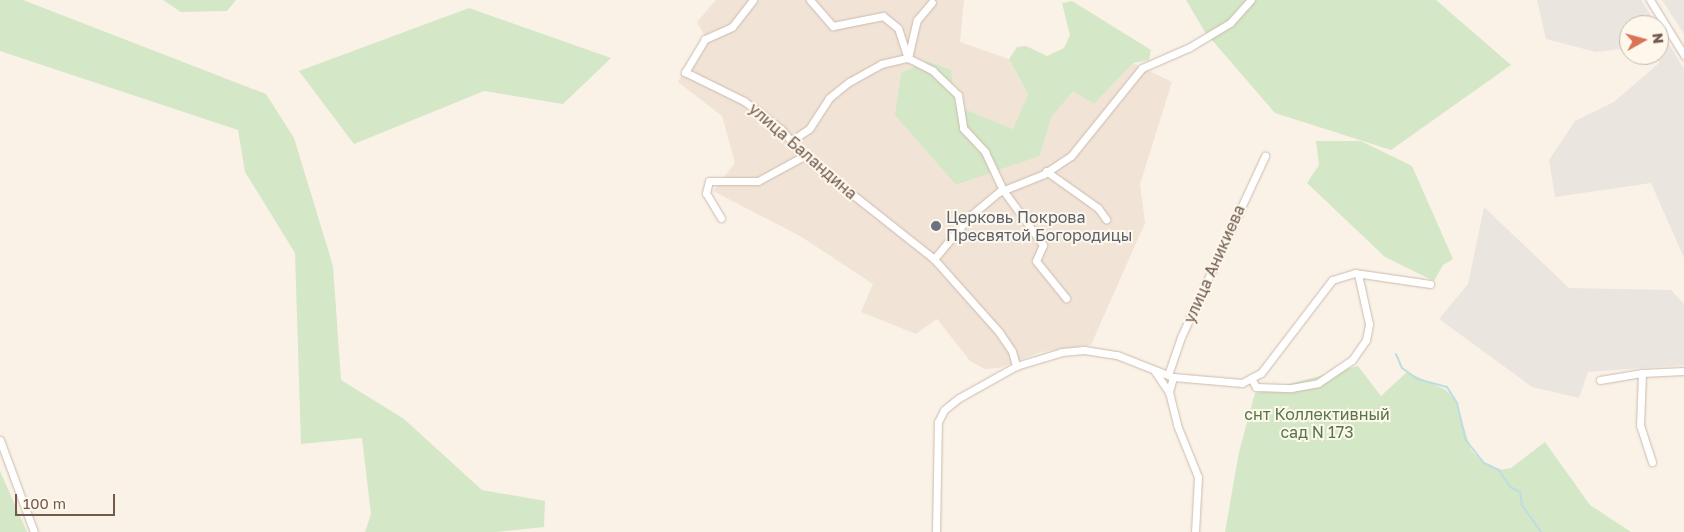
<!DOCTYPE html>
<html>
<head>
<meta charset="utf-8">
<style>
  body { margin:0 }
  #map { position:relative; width:1684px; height:532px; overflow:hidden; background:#faf2e7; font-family:"Golos Text",sans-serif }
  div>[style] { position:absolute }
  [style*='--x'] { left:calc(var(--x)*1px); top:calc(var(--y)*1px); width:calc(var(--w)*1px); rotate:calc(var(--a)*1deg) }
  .residential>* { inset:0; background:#f1e4d6 }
  .industrial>* { inset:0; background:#ebe5e0 }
  .green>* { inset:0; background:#d4e7c6 }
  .stream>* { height:2px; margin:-1px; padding:0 1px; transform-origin:1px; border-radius:1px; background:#bddde2 }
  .roads { filter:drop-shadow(0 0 1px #cbbaae) drop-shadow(0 0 1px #cbbaae) }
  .street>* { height:7px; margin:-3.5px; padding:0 3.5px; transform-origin:3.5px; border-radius:3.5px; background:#fff }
  .dots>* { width:14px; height:14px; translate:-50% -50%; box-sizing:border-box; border:2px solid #fdf7ec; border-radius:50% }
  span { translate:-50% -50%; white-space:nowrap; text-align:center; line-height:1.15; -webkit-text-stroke:4px #fdf7ec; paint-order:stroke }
  .street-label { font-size:16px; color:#725a4d }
  .worship-label { font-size:16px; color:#5b616d }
  .left { translate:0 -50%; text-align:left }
  .park-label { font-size:16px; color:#557746 }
  .north { position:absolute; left:1619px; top:15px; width:50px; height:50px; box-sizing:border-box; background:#fdf7ec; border:1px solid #c5b8ac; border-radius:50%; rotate:83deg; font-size:14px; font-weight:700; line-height:20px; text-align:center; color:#725a4d }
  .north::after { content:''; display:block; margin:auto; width:18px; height:22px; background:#da7256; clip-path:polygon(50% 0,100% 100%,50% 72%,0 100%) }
  .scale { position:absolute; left:15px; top:494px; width:100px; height:22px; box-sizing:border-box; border:2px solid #725a4d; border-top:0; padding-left:6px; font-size:15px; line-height:18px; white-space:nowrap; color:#725a4d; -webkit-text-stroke:4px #fdf7ec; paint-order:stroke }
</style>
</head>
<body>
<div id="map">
  <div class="residential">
    <i style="clip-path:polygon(716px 0,964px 0,960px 42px,1009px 59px,1028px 94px,1013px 129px,955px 105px,901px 73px,896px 115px,956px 185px,1040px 156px,1051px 118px,1073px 91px,1094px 104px,1133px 63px,1172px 82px,1140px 184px,1145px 223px,1091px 345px,1041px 352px,999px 368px,985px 369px,970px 361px,937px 319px,916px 334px,861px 312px,873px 284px,800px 236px,713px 191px,735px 163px,722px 116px,678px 82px,693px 52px,708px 42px,697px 22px)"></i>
  </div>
  <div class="industrial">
    <i style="clip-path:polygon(1537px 0,1641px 0,1657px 25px,1629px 25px,1629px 48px,1596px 52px,1546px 39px)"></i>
    <i style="clip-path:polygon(1663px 0,1684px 0,1684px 34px,1662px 0)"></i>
    <i style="clip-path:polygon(1659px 28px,1684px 69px,1684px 258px,1651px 183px,1555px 197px,1549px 160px,1575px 121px,1614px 102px,1659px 63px,1653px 55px,1659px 55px)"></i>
    <i style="clip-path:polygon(1484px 207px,1569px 288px,1671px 290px,1684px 304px,1684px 365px,1588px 372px,1579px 398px,1532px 387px,1439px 319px,1468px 284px)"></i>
  </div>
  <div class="green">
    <i style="clip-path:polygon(0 0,23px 0,266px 94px,294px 138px,333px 266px,341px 380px,404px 419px,482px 490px,545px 501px,544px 527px,496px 532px,365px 532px,371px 514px,362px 438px,301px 444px,295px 253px,245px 172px,238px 130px,0 51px)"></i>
    <i style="clip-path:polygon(163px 0,236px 0,227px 11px,181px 12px)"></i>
    <i style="clip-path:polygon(1186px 0,1436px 0,1511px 65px,1391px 150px,1275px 113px,1205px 32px)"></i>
    <i style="clip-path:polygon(1072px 1px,1151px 50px,1149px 60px,1133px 63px,1094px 104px,1073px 91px,1051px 118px,1040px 156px,956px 185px,895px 115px,901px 73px,927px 61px,951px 70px,955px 105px,1013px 129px,1028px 94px,1009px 59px,1017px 47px,1026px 46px,1047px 56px,1064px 48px,1070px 35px,1062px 3px)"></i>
    <i style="clip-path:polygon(469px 8px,611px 58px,563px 104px,484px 91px,354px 144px,299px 71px)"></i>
    <i style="clip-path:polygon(1316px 141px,1361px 141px,1412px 166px,1453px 259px,1443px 265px,1434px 281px,1385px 257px,1307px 183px,1319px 165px)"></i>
    <i style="clip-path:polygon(1358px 366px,1381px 396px,1407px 372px,1446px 390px,1456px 401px,1471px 450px,1483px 463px,1499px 470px,1511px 468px,1545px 442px,1590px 505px,1631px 532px,1225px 532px,1239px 452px,1255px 393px)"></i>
    <i style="clip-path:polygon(0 471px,27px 532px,0 532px)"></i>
  </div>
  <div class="stream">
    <i style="--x:1396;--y:354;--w:15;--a:67"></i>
    <i style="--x:1402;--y:368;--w:19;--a:36"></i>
    <i style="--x:1417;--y:379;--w:31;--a:15"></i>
    <i style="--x:1447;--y:387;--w:19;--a:58"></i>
    <i style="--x:1457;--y:403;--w:37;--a:77"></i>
    <i style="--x:1465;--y:439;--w:31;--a:52"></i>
    <i style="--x:1484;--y:463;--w:17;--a:25"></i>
    <i style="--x:1499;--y:470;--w:20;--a:57"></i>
    <i style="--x:1510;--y:487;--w:11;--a:27"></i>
    <i style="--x:1520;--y:492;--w:13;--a:81"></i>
    <i style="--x:1522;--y:505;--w:33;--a:55"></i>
  </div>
  <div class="roads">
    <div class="street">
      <i style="--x:753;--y:0;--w:34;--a:128"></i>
      <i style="--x:732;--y:27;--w:30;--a:156"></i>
      <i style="--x:705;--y:39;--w:39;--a:121"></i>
      <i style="--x:685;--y:72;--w:66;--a:26.2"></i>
      <i style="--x:744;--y:101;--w:46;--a:37.1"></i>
      <i style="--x:781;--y:129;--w:35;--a:50"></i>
      <i style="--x:804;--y:156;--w:166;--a:38.4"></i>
      <i style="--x:934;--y:259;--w:98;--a:48.3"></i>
      <i style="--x:999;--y:332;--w:23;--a:56"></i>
      <i style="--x:1012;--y:351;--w:16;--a:75"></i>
      <i style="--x:810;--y:0;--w:35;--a:49"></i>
      <i style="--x:833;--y:26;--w:51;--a:-11.3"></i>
      <i style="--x:883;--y:16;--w:19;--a:39"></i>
      <i style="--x:898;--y:28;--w:32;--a:72"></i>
      <i style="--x:908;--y:58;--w:28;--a:27"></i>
      <i style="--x:933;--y:71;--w:35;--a:44"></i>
      <i style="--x:958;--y:95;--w:33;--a:81"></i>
      <i style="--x:963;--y:128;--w:33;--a:47"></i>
      <i style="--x:985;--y:152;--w:42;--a:64.7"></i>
      <i style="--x:1003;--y:190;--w:68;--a:54"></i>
      <i style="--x:1043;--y:245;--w:17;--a:114"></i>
      <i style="--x:1036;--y:261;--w:48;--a:51"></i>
      <i style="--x:1650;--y:0;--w:65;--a:58.3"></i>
      <i style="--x:791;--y:141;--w:22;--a:-34"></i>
      <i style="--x:809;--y:129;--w:37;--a:-57"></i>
      <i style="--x:829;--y:98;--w:26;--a:-39"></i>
      <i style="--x:849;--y:82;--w:37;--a:-29"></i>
      <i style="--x:881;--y:64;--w:28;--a:-13"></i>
      <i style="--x:908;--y:58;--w:39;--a:-77"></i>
      <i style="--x:917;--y:20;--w:23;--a:-50"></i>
      <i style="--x:1046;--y:171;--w:64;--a:35.4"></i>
      <i style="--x:1098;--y:208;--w:14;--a:54"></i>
      <i style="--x:721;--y:218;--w:29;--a:-121"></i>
      <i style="--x:706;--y:193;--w:12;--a:-76"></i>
      <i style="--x:709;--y:181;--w:49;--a:0"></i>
      <i style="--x:758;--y:181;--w:52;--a:-28.5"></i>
      <i style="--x:934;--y:259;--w:55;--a:-50.2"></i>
      <i style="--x:969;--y:217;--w:39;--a:-40"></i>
      <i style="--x:999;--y:192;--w:48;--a:-21.8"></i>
      <i style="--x:1044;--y:174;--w:32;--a:-34"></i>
      <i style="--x:1071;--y:156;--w:113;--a:-51.1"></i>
      <i style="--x:1142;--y:68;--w:52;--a:-23.6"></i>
      <i style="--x:1190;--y:47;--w:47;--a:-31"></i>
      <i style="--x:1230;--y:23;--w:31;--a:-48"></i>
      <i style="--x:1154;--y:370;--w:27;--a:56"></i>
      <i style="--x:1642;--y:373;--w:52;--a:92.2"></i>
      <i style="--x:1640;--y:425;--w:39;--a:72"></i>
      <i style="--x:1168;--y:375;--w:40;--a:-71.1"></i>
      <i style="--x:1181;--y:337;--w:200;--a:-65.1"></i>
      <i style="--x:1173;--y:377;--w:16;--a:105"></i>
      <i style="--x:1169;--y:392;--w:34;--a:76"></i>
      <i style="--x:1177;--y:425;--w:56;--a:68"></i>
      <i style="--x:1198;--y:477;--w:55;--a:93.1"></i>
      <i style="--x:1251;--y:378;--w:10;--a:61"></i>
      <i style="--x:1256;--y:387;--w:35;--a:2"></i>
      <i style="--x:1291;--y:388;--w:27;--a:-10"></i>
      <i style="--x:1318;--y:383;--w:41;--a:-34.1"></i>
      <i style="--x:1352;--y:360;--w:24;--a:-55"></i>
      <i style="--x:1366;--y:340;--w:16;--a:-79"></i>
      <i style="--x:1369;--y:324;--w:51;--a:-102.4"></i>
      <i style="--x:1600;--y:380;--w:43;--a:-9.5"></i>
      <i style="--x:1642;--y:373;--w:42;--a:-2.7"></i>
      <i style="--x:0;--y:440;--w:98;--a:69.7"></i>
      <i style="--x:936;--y:532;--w:110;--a:-89"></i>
      <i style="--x:938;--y:422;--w:13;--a:-63"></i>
      <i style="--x:944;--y:410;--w:19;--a:-39"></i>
      <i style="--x:959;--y:398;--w:65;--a:-29.3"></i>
      <i style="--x:1016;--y:366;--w:48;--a:-16.9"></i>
      <i style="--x:1062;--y:352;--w:22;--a:-5"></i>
      <i style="--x:1084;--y:350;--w:33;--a:9"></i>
      <i style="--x:1117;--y:355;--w:60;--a:21.4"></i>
      <i style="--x:1173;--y:377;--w:69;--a:5"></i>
      <i style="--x:1242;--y:383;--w:21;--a:-28"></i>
      <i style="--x:1261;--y:373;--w:117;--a:-52.6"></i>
      <i style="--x:1332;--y:280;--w:24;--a:-17"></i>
      <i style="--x:1355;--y:273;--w:76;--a:8.3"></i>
    </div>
  </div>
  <div class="dots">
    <i style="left:936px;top:226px;background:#6b7280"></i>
  </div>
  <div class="street-label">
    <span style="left:803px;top:151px;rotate:41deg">улица Баландина</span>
    <span style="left:1214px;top:264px;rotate:-66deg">улица Аникиева</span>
  </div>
  <div class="worship-label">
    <span class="left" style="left:946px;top:226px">Церковь Покрова<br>Пресвятой Богородицы</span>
  </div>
  <div class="park-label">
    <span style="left:1317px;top:423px">снт Коллективный<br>сад N 173</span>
  </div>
  <div class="north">N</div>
  <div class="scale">100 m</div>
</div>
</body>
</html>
